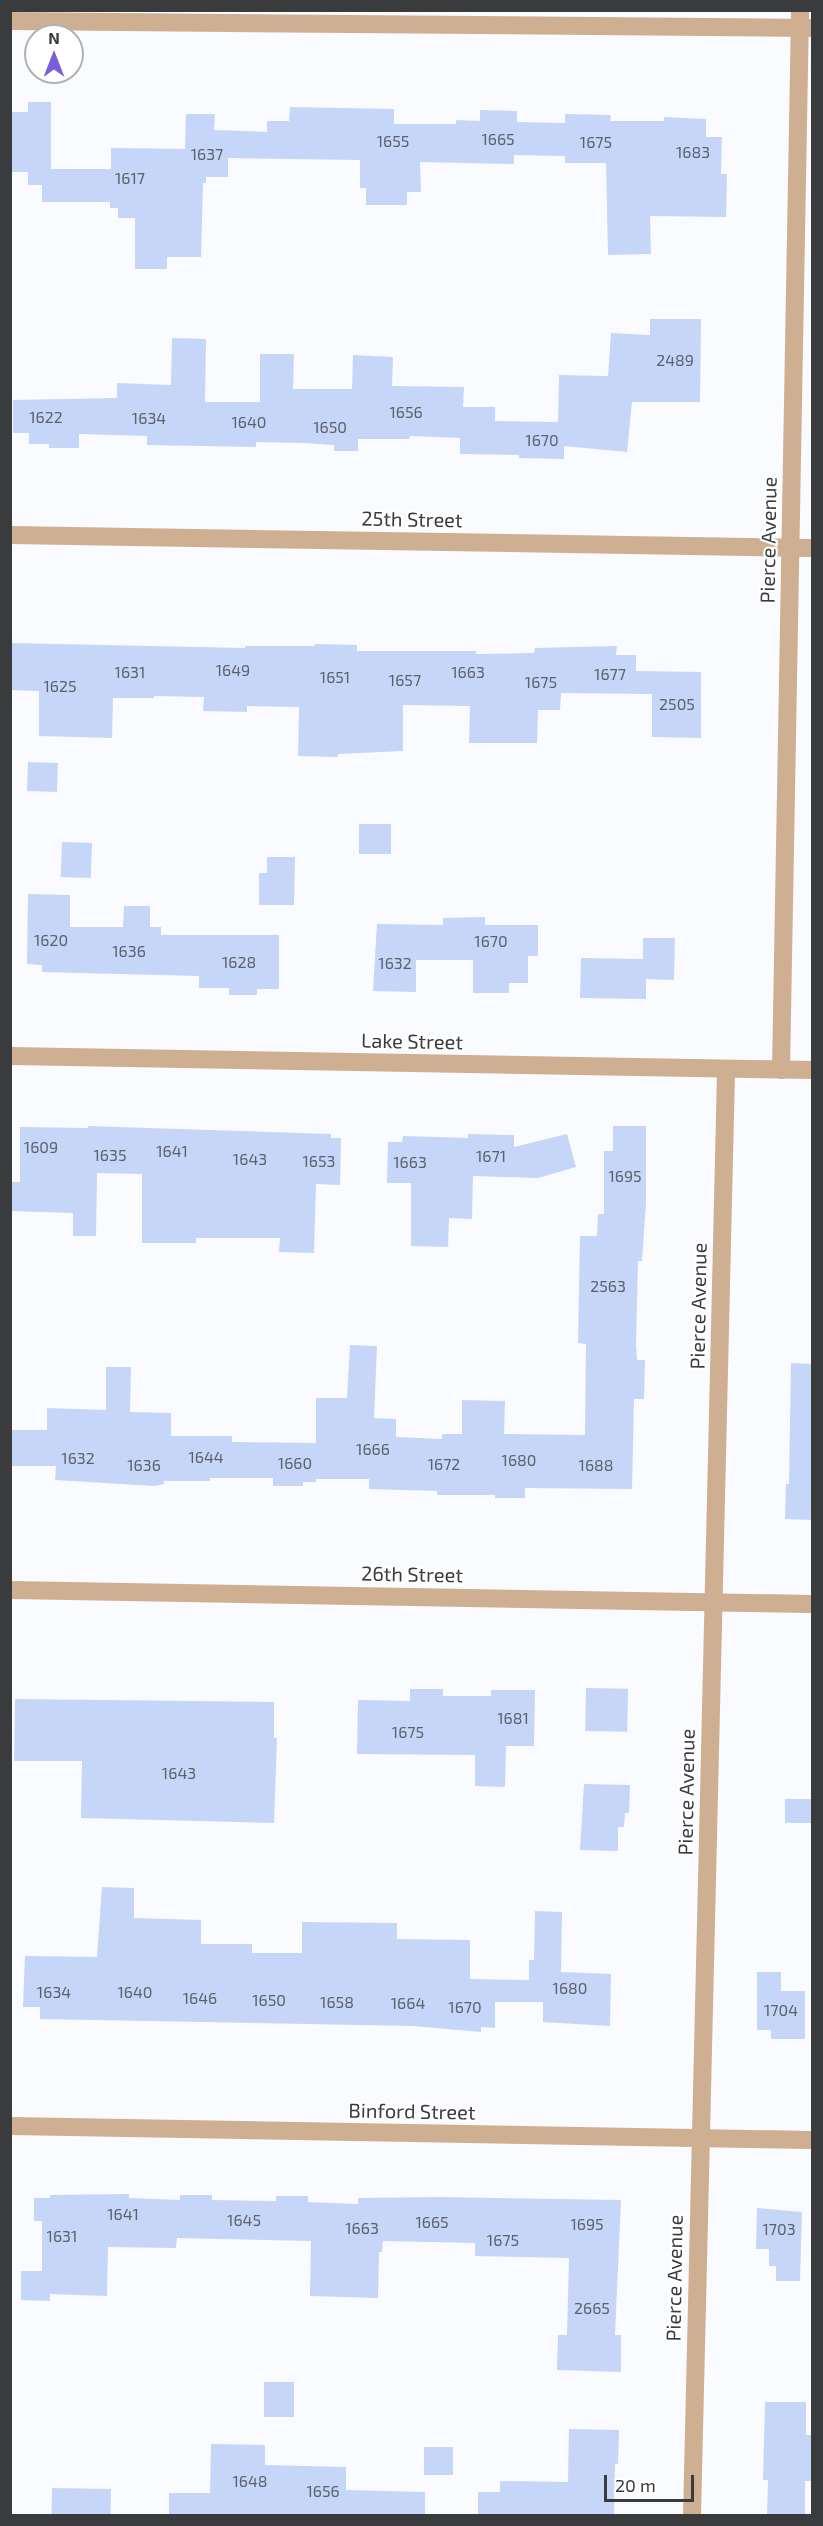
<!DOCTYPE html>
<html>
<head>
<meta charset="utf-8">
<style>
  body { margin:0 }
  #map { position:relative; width:823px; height:2526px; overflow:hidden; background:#f9fbff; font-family:"Exo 2",sans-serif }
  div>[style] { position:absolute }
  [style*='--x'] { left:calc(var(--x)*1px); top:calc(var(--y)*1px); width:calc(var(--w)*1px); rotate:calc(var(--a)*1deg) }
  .building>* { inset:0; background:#c5d6f8; transform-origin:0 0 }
  .street>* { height:18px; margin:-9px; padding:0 9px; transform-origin:9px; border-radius:9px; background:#cfaf91 }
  span { translate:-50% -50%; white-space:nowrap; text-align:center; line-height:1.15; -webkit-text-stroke:4.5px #fff; paint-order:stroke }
  .number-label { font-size:16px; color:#5c626c }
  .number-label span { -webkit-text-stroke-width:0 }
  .street-label { font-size:20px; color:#393b3d }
  .frame { position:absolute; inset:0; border:12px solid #393b3d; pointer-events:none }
  .north { position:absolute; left:24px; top:24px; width:60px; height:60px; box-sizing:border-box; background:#fff; border:2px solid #b0b1b1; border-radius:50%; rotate:0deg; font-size:16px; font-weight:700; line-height:24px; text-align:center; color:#393b3d }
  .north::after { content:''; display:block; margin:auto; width:21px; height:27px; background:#795ed9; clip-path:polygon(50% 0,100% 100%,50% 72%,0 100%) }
  .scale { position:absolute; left:604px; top:2475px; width:90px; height:27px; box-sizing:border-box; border:3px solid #393b3d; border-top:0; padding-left:8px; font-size:18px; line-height:21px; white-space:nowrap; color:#393b3d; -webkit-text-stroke:4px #fff; paint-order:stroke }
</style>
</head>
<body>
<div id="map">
  <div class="building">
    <i style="clip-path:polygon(28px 102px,51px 102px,51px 169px,111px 169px,111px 148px,185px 149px,186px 114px,215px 114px,214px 130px,267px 132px,267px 121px,289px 121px,290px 107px,394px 109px,394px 124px,456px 124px,456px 120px,480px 121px,480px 110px,517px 111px,517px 122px,565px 123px,565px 114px,611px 115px,610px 121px,664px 121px,664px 117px,706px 119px,706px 137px,722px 137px,721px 174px,727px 174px,726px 217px,650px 216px,651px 254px,608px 255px,606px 163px,565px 163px,565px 156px,514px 155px,514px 164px,420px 162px,421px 192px,407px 192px,407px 205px,366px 205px,366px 188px,360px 188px,360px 160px,228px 158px,228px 177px,206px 177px,206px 183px,203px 183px,201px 257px,167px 257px,167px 269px,135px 269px,135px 218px,118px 218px,118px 208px,110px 208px,110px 202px,42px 202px,42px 185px,28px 185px,28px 172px,10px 172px,10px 112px,28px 112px)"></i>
    <i style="clip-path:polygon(650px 319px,701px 319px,700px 402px,632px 402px,627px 452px,564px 446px,564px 459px,519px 458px,519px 455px,460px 454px,460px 438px,410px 436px,409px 439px,358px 439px,358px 451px,334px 451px,334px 445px,303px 443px,256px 442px,256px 447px,147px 445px,147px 436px,79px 434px,79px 448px,49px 448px,49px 444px,29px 444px,29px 433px,13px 433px,13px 400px,117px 398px,117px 383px,171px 385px,172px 338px,206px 339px,205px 402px,260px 402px,260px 354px,294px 354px,293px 389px,352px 389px,353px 355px,393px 357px,392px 386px,464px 387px,463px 407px,495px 407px,495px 421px,558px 422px,559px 375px,608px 376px,611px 333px,650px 335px)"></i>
    <i style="clip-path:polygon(10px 643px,245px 648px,245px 646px,315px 646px,315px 644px,357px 645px,357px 651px,476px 651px,476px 654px,534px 653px,535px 648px,617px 646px,616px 655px,636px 655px,636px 671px,701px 672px,701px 738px,652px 737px,652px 694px,561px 693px,560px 710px,538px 710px,537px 743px,469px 743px,470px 706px,403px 705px,403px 751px,338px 754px,338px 757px,298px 756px,299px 707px,247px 706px,247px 712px,203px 711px,204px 697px,154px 696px,154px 698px,113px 698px,112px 738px,39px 736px,39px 691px,10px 690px)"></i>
    <i style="left:28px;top:762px;width:30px;height:29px;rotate:2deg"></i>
    <i style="left:359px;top:824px;width:32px;height:30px"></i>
    <i style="left:62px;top:842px;width:30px;height:35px;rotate:2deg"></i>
    <i style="clip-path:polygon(267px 857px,295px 857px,294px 905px,259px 905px,259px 873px,267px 873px)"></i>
    <i style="clip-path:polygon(28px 894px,70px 895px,70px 927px,123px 927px,124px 906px,150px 906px,150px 927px,161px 927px,161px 935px,279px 935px,279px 989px,257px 989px,257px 995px,229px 995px,229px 988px,199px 988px,199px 976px,42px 972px,42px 965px,27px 964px)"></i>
    <i style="clip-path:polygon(485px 917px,485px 925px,538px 925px,538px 956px,528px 956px,528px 983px,509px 983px,509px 993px,473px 993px,473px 960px,416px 960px,416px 992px,373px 991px,377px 924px,443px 925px,443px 918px)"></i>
    <i style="clip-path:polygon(643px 938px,675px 938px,674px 980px,646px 979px,646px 999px,580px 998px,581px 958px,643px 959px)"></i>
    <i style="clip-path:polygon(88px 1126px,331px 1134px,331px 1138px,341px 1138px,340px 1185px,316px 1184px,314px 1253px,279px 1252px,280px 1238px,196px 1238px,196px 1243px,142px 1243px,142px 1174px,97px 1173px,96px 1236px,73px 1236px,73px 1213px,10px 1211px,10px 1182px,20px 1182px,20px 1127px,88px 1128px)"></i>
    <i style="clip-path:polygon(613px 1126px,646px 1126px,646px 1202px,642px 1261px,638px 1261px,636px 1344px,637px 1360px,645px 1360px,644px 1399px,634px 1399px,632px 1489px,525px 1488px,525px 1498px,495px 1498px,495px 1495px,437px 1495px,437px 1491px,369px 1489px,369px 1479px,316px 1479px,316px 1482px,303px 1482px,303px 1486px,273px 1486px,273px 1478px,210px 1478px,210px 1481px,164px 1481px,164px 1484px,155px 1486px,55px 1480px,56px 1466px,10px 1466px,10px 1430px,47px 1430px,47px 1408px,106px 1410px,106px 1367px,131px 1367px,130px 1412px,171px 1413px,171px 1436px,232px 1436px,232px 1442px,316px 1443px,316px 1398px,347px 1398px,350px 1345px,377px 1346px,374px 1418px,396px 1419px,396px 1437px,442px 1439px,442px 1434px,462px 1434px,462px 1400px,505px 1401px,504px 1434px,585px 1435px,586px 1344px,578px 1343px,580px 1236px,597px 1236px,598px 1214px,604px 1214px,604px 1151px,613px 1151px)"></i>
    <i style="clip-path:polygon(468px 1134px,514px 1135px,514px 1147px,567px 1134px,576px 1167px,538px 1178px,473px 1176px,472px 1219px,449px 1218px,448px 1247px,411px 1246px,411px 1183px,387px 1183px,388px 1142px,402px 1142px,403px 1136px,468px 1138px)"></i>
    <i style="clip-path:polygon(791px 1363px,813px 1364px,813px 1520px,785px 1519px,786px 1484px,789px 1484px)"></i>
    <i style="left:586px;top:1688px;width:42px;height:43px;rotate:1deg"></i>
    <i style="clip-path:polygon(410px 1689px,443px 1689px,443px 1696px,491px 1696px,491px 1690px,535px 1690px,534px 1746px,506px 1746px,505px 1787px,475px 1786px,475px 1755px,357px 1754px,358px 1700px,410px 1701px)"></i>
    <i style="clip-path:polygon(15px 1699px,274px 1702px,274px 1738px,277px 1738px,274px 1823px,81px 1818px,82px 1761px,14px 1761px)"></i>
    <i style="clip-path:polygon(584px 1784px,630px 1785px,629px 1813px,625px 1813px,624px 1827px,618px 1827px,618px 1851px,580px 1850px)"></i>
    <i style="left:785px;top:1799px;width:28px;height:24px"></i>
    <i style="clip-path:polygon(102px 1887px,134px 1888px,134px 1918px,201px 1920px,201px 1944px,252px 1944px,252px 1953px,302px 1953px,302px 1922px,397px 1923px,397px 1939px,470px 1940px,470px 1979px,529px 1980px,529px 1960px,534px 1960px,535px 1911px,562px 1912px,561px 1972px,611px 1974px,610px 2026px,543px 2022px,543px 2002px,495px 2002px,495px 2028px,481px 2027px,481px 2032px,412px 2026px,40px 2019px,40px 2007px,23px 2007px,25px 1956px,97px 1957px)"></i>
    <i style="clip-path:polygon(757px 1972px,781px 1972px,781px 1991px,805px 1991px,805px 2039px,771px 2039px,771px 2030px,757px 2030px)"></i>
    <i style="clip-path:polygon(129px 2194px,129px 2198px,180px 2200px,180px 2195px,212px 2195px,212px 2200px,276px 2201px,276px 2196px,308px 2196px,308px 2202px,358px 2204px,358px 2198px,439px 2197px,621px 2200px,615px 2335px,621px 2335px,621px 2372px,557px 2370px,558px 2335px,567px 2335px,569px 2258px,475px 2256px,475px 2243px,383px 2241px,382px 2252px,379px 2252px,378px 2298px,310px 2296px,311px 2241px,177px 2238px,176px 2248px,108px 2247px,107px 2296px,50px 2294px,50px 2301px,21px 2300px,21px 2271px,42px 2271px,42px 2221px,34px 2221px,34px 2198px,50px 2198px,50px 2195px)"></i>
    <i style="clip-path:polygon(757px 2208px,802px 2212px,800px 2281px,776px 2281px,776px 2266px,769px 2266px,769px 2249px,756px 2249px)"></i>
    <i style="left:264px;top:2382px;width:30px;height:35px"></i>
    <i style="clip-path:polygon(765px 2402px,806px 2402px,806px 2435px,813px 2435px,813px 2481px,805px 2481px,805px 2516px,767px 2516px,768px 2480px,763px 2480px)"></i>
    <i style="clip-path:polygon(569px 2429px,619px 2430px,618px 2464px,615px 2464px,614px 2516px,478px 2516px,478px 2492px,500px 2492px,500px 2481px,568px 2482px)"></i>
    <i style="clip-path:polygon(211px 2444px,265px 2445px,265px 2465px,346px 2467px,346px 2490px,425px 2492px,425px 2516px,169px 2516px,169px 2493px,210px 2493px)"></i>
    <i style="left:424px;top:2447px;width:29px;height:28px"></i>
    <i style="left:52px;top:2488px;width:59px;height:28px;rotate:1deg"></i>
  </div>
  <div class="street">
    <i style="--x:10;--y:21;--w:802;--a:0.5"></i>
    <i style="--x:10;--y:535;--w:802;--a:0.93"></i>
    <i style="--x:10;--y:1056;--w:802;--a:1"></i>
    <i style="--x:781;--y:1070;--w:1060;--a:-88.97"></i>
    <i style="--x:10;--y:1590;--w:802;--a:1"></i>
    <i style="--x:10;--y:2126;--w:802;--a:1"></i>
    <i style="--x:692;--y:2516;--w:1447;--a:-88.65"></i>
  </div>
  <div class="number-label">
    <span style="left:498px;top:139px">1665</span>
    <span style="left:393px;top:141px">1655</span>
    <span style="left:596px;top:142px">1675</span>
    <span style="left:693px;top:152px">1683</span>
    <span style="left:207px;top:154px">1637</span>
    <span style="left:130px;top:178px">1617</span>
    <span style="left:675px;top:360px">2489</span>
    <span style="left:406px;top:412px">1656</span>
    <span style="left:46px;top:417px">1622</span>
    <span style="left:149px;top:418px">1634</span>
    <span style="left:249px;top:422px">1640</span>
    <span style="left:330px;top:427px">1650</span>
    <span style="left:542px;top:440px">1670</span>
    <span style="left:233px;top:670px">1649</span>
    <span style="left:130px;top:672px">1631</span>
    <span style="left:468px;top:672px">1663</span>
    <span style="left:610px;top:674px">1677</span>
    <span style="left:335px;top:677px">1651</span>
    <span style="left:405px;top:680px">1657</span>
    <span style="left:541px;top:682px">1675</span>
    <span style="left:60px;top:686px">1625</span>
    <span style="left:677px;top:704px">2505</span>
    <span style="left:51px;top:940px">1620</span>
    <span style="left:491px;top:941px">1670</span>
    <span style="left:129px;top:951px">1636</span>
    <span style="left:239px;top:962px">1628</span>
    <span style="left:395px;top:963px">1632</span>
    <span style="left:41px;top:1147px">1609</span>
    <span style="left:172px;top:1151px">1641</span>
    <span style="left:110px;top:1155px">1635</span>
    <span style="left:491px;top:1156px">1671</span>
    <span style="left:250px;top:1159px">1643</span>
    <span style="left:319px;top:1161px">1653</span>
    <span style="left:410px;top:1162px">1663</span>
    <span style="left:625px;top:1176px">1695</span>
    <span style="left:608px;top:1286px">2563</span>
    <span style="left:373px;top:1449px">1666</span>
    <span style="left:206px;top:1457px">1644</span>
    <span style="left:78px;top:1458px">1632</span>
    <span style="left:519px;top:1460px">1680</span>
    <span style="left:295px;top:1463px">1660</span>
    <span style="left:444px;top:1464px">1672</span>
    <span style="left:144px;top:1465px">1636</span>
    <span style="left:596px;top:1465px">1688</span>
    <span style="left:513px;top:1718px">1681</span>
    <span style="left:408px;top:1732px">1675</span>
    <span style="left:179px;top:1773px">1643</span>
    <span style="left:570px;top:1988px">1680</span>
    <span style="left:54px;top:1992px">1634</span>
    <span style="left:135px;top:1992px">1640</span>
    <span style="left:200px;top:1998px">1646</span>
    <span style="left:269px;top:2000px">1650</span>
    <span style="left:337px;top:2002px">1658</span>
    <span style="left:408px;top:2003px">1664</span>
    <span style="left:465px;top:2007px">1670</span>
    <span style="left:781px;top:2010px">1704</span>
    <span style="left:123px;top:2214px">1641</span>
    <span style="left:244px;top:2220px">1645</span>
    <span style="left:432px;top:2222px">1665</span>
    <span style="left:587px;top:2224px">1695</span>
    <span style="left:362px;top:2228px">1663</span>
    <span style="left:779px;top:2229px">1703</span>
    <span style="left:62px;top:2236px">1631</span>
    <span style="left:503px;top:2240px">1675</span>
    <span style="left:592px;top:2308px">2665</span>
    <span style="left:250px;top:2481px">1648</span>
    <span style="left:323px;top:2491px">1656</span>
  </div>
  <div class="street-label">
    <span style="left:412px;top:519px;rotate:1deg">25th Street</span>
    <span style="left:768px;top:540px;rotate:-89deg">Pierce Avenue</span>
    <span style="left:412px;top:1041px;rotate:1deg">Lake Street</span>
    <span style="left:698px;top:1306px;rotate:-89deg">Pierce Avenue</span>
    <span style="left:412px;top:1574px;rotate:1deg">26th Street</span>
    <span style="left:686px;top:1792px;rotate:-89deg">Pierce Avenue</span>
    <span style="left:412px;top:2111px;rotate:1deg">Binford Street</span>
    <span style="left:674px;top:2278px;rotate:-89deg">Pierce Avenue</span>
  </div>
  <div class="frame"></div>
  <div class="north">N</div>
  <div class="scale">20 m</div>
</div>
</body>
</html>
